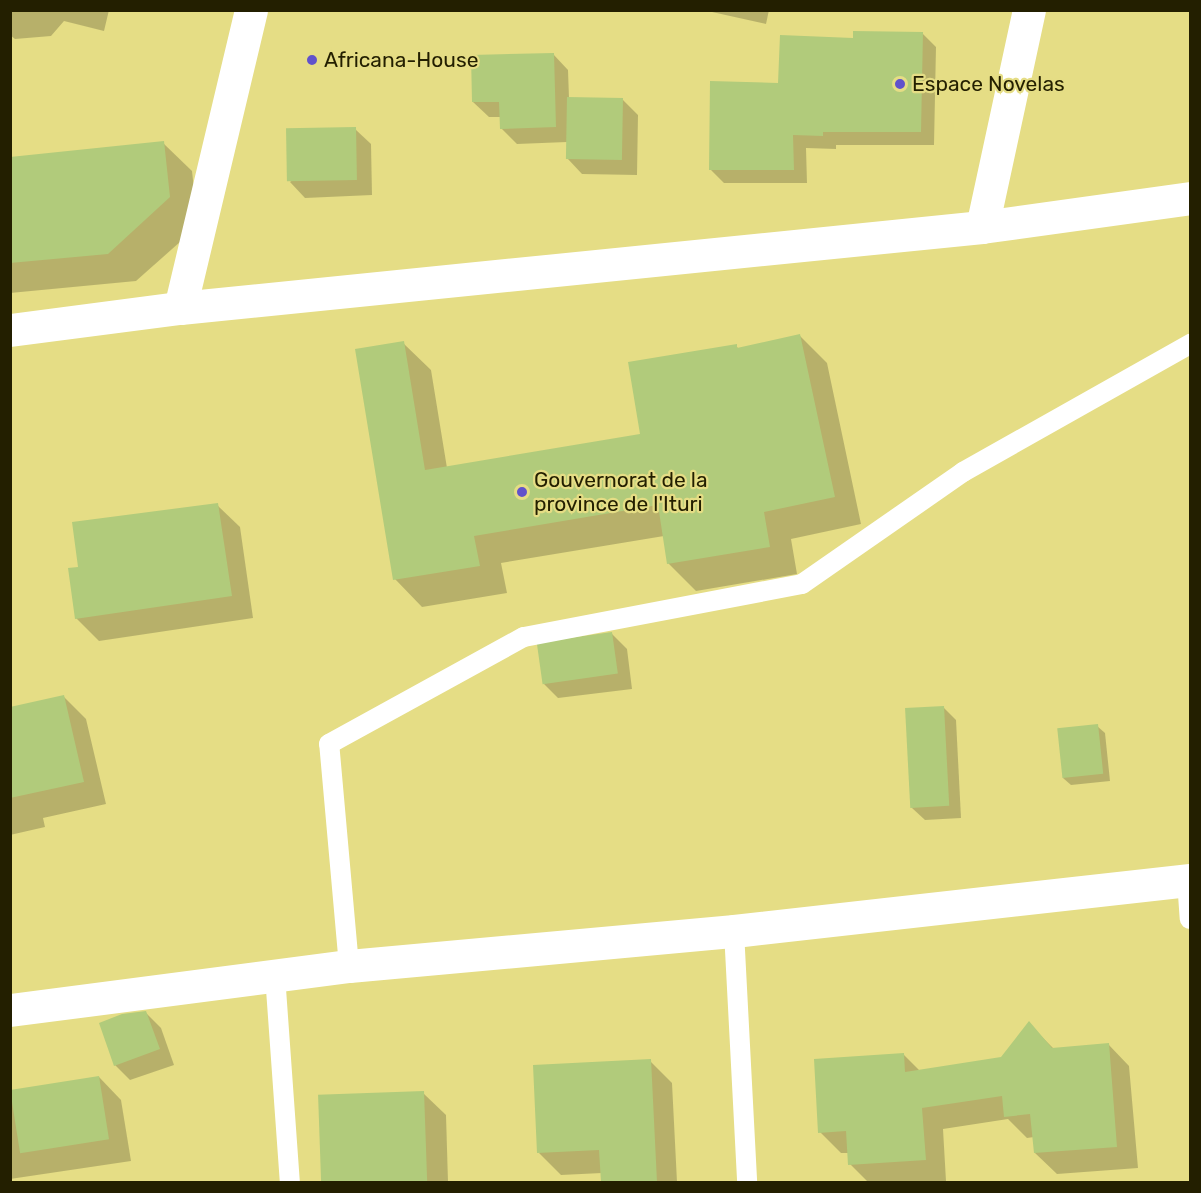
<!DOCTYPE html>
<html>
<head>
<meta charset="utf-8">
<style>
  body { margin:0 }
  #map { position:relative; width:1201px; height:1193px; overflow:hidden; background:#e5dd85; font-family:Rubik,sans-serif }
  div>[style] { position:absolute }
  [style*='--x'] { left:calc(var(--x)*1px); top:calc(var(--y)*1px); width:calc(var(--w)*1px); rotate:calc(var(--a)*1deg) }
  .shadow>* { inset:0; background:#0003 }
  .building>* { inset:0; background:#b1cb7b; transform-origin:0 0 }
  .service>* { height:20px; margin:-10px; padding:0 10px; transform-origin:10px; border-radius:10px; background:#fff }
  .minor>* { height:33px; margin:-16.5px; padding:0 16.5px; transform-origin:16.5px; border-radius:16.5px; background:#fff }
  .tertiary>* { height:33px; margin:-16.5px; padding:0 16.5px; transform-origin:16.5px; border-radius:16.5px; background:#fff }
  .dots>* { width:16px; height:16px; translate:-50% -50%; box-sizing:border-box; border:3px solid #e5dd85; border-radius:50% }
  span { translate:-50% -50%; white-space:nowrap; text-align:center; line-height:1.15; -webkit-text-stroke:4.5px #e5dd85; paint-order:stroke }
  .poi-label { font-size:21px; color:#231f00 }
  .left { translate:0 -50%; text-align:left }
  .frame { position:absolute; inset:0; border:12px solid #231f00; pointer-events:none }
</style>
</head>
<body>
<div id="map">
  <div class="shadow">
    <i style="clip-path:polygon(10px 10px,109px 10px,104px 31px,64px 21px,51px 36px,15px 39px,10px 35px)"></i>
    <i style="clip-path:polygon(703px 10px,769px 10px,766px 24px)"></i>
    <i style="clip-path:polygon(922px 33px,936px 47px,934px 145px,836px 145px,836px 149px,806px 148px,807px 183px,724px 183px,711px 170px,780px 85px)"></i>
    <i style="clip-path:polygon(553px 54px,568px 70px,569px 98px,623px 100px,638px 115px,637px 175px,582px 174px,567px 158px,567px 142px,517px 144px,501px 128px,501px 117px,489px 117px,473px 102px)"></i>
    <i style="clip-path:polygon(355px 129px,371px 144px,372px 195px,305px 198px,290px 182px)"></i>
    <i style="clip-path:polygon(163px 143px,192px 171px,198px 226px,136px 281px,10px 293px,10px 158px)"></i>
    <i style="clip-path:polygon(800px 336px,827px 363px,861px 524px,791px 539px,797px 574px,696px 591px,668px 563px,664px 536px,501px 563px,507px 593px,422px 607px,395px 579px,403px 343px,431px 370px,447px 468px,641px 436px,736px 346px,739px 349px)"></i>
    <i style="clip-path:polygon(217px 505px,240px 527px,253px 618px,99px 641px,76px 618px,80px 568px)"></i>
    <i style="clip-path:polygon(612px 634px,627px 649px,632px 689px,558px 698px,543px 683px)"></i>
    <i style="clip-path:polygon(64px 697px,86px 719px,106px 804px,43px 818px,45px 827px,10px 835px,10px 709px)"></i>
    <i style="clip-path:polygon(944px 708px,956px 720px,961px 818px,925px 820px,912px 808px)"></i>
    <i style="clip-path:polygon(1097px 726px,1105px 733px,1110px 781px,1071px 785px,1063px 778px)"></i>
    <i style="clip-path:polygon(146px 1013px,161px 1028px,174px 1065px,130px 1080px,115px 1065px)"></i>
    <i style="clip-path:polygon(1029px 1024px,1054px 1049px,1108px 1044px,1129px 1066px,1138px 1168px,1057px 1174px,1035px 1153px,1034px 1137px,1027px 1138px,1008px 1119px,943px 1129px,946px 1181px,868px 1182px,850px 1164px,849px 1153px,841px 1153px,820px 1132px,904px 1055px,920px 1071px,1002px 1059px)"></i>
    <i style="clip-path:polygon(650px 1061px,672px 1083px,677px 1182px,602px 1182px,602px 1173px,561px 1175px,539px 1153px)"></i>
    <i style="clip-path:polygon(99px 1077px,121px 1100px,131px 1161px,10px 1179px,10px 1091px)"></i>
    <i style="clip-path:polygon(423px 1093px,446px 1115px,448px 1182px,322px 1182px,319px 1096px)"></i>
  </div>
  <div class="building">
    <i style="clip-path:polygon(853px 31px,923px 32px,921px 132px,823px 132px,823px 136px,793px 135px,794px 170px,709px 170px,710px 81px,778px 83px,780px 35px,853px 38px)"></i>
    <i style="clip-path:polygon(554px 53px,556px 127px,500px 129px,499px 102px,472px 102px,471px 55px)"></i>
    <i style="left:567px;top:97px;width:56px;height:62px;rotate:1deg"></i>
    <i style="left:356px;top:127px;width:53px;height:70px;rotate:89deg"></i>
    <i style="clip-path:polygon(164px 141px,170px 197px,108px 254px,10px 263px,10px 157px)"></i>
    <i style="clip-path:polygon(800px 334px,835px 497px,764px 512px,770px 547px,667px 564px,658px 505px,474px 536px,480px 566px,393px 580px,355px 349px,404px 341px,425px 470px,640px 434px,628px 362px,737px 344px,737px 348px)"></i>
    <i style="clip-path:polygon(218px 503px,232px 596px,75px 619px,68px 568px,78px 567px,72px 522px)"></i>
    <i style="left:612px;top:632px;width:42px;height:76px;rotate:82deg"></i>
    <i style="clip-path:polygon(64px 695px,84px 782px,10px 798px,10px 707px)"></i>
    <i style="left:944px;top:706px;width:100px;height:39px;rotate:87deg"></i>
    <i style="left:1098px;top:724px;width:50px;height:41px;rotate:84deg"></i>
    <i style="clip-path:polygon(146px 1011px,160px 1049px,114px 1066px,99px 1023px,122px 1014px)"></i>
    <i style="clip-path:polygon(1029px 1021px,1052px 1048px,1109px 1043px,1117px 1147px,1034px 1153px,1030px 1114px,1004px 1117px,1002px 1096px,922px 1108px,926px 1160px,848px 1165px,846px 1131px,818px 1133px,814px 1059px,904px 1053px,905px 1072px,1001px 1057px)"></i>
    <i style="clip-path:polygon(651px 1059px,657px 1182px,601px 1182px,599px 1150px,537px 1153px,533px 1065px)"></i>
    <i style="left:99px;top:1076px;width:64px;height:90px;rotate:81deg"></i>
    <i style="left:424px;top:1091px;width:91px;height:106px;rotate:88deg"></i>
  </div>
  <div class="service">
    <i style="--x:1187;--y:880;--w:39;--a:86"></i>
    <i style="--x:734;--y:931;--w:251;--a:87"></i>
    <i style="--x:349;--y:966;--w:223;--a:-95.1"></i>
    <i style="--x:329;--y:744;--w:222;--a:-28.8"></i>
    <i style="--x:524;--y:637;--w:283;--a:-10.8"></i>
    <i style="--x:802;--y:584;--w:196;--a:-34.8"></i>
    <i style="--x:963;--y:472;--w:261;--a:-29.4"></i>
    <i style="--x:275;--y:975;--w:208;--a:85.9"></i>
  </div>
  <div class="minor">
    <i style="--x:982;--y:227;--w:222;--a:-77.8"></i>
    <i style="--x:180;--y:308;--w:306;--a:-76.6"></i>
    <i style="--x:10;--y:1010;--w:342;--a:-7.4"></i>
    <i style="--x:349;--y:966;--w:387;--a:-5.2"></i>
    <i style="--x:734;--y:931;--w:459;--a:-6.4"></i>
  </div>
  <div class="tertiary">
    <i style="--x:10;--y:330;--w:171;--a:-7.4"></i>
    <i style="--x:180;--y:308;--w:806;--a:-5.77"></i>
    <i style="--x:982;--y:227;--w:210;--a:-7.9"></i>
  </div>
  <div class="dots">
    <i style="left:312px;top:60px;background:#6152cb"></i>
    <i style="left:900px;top:84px;background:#6152cb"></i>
    <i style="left:522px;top:492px;background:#6152cb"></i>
  </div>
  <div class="poi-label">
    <span class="left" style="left:324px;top:60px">Africana-House</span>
    <span class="left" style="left:912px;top:84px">Espace Novelas</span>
    <span class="left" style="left:534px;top:492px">Gouvernorat de la<br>province de l'Ituri</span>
  </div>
  <div class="frame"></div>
</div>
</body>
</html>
